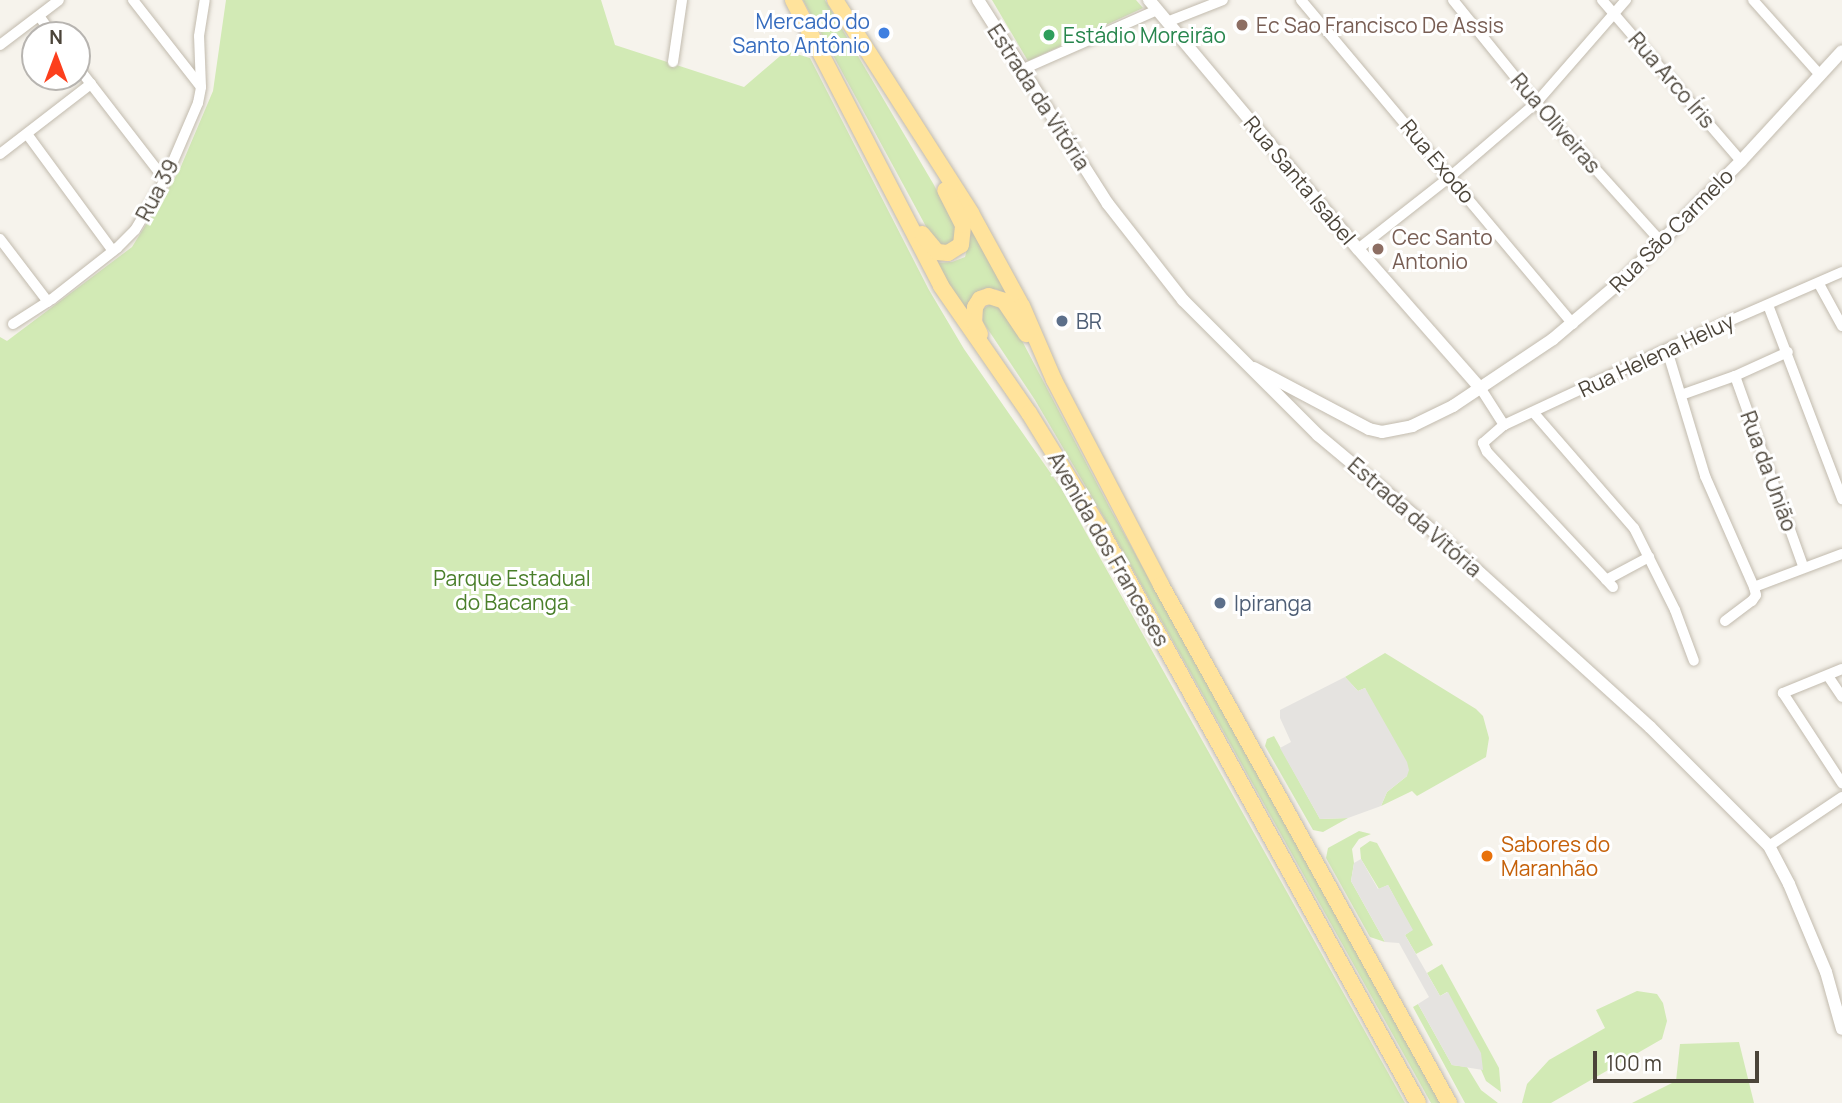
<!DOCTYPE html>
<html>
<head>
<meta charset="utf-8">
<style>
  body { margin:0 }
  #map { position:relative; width:1842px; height:1103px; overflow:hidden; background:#f6f3ec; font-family:Manrope,sans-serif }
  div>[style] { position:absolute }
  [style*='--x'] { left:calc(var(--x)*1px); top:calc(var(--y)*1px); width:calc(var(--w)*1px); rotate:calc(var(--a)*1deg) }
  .green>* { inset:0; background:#d2eab5 }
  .parking>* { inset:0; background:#e5e3e0 }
  .roads { filter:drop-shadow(0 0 2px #c2bbae) drop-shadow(0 0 2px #c2bbae) }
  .minor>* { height:10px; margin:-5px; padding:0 5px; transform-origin:5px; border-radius:5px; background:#fff }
  .tertiary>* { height:12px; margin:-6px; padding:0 6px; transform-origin:6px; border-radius:6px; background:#fff }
  .primary>* { height:16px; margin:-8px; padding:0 8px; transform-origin:8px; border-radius:8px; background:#ffe39c }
  .dots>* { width:19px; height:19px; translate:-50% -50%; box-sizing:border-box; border:4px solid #fff; border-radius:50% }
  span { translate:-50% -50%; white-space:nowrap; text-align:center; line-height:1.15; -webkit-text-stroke:6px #fff; paint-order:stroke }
  .shop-label { font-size:21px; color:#366cbe }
  .right { translate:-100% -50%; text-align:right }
  .education-label { font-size:21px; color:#785e54 }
  .left { translate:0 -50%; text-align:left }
  .leisure-label { font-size:21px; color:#27864d }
  .street-label { font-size:21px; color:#4b4439 }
  .service-label { font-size:21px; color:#4e5e75 }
  .park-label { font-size:21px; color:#4a7f2a }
  .food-label { font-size:21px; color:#c56008 }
  .north { position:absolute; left:21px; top:21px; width:70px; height:70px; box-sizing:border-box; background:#fff; border:2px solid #b7b4b0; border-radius:50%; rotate:0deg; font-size:19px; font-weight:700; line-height:28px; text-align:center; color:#4b4439 }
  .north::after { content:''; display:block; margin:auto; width:24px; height:32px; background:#fc3f1d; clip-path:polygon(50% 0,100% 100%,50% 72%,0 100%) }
  .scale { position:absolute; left:1593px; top:1051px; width:166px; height:32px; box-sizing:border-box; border:4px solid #4b4439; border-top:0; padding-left:9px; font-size:21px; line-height:24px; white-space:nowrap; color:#4b4439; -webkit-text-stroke:5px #fff; paint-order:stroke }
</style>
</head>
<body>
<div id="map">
  <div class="green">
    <i style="clip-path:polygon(226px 0,601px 0,615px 45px,744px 87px,786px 51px,810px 58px,929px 290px,964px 349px,1061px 488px,1405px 1103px,0 1103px,0 337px,7px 341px,132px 247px,179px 171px,213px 91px)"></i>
    <i style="clip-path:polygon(803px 0,825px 0,934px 185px,956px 229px,955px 240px,945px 247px,936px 243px,929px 232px)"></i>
    <i style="clip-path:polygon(992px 0,1136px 0,1143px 8px,1028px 61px)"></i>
    <i style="clip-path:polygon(972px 229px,1010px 295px,996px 289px,980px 290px,970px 300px,965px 314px,936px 263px,952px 262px,965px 257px)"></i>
    <i style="clip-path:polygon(991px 304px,998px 304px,1007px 312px,1112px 512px,1440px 1103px,1431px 1103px,1103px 516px,1035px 400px,983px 322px,983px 309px)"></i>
    <i style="clip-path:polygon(1385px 653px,1476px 709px,1483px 716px,1489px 738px,1486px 757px,1417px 796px,1412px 791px,1381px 806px,1387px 792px,1407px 776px,1365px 688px,1358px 691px,1345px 677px)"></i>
    <i style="clip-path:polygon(1274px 736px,1320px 819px,1348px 818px,1323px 832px,1313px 830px,1265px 746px,1267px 739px)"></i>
    <i style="clip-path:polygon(1359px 831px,1371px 834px,1359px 839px,1352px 849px,1354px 863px,1351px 881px,1385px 942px,1370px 937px,1326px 858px,1328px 848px)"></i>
    <i style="clip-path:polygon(1370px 841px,1377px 843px,1433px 945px,1416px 954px,1405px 935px,1412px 930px,1388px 885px,1379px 889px,1361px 859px,1360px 848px)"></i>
    <i style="clip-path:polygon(1442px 964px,1499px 1068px,1501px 1092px,1486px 1081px,1447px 992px,1440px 996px,1427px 973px)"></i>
    <i style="clip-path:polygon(1637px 991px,1657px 994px,1663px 1003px,1667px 1021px,1662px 1039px,1551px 1103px,1522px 1103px,1527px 1084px,1549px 1060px,1605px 1028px,1596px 1010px)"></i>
    <i style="clip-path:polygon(1418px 1004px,1452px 1065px,1467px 1067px,1481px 1090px,1498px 1103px,1465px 1103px,1413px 1007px)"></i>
    <i style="clip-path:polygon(1739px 1042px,1754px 1103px,1632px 1103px,1676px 1081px,1680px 1044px)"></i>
  </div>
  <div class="parking">
    <i style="clip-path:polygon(1345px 677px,1358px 691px,1365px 688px,1407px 762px,1409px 770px,1407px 776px,1387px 792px,1381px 806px,1348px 818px,1320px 819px,1280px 748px,1291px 742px,1280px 718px,1280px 710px)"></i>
    <i style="clip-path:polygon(1361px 859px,1378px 889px,1388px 885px,1413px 930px,1405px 935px,1440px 996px,1448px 992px,1481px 1053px,1483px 1070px,1452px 1065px,1418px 1004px,1429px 997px,1399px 943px,1385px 942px,1351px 881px,1354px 863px)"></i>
  </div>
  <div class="roads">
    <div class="minor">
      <i style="--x:133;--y:0;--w:110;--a:52"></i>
      <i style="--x:1301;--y:0;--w:423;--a:50"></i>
      <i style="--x:1453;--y:0;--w:132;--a:51.1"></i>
      <i style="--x:1536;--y:103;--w:188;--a:48"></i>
      <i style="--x:1602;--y:0;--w:213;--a:49.2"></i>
      <i style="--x:1753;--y:0;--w:101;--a:48.2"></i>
      <i style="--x:39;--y:16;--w:24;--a:54"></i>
      <i style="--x:1167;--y:22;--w:60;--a:-21.4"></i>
      <i style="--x:0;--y:45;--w:74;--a:-37.3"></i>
      <i style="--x:673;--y:62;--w:63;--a:-81.7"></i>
      <i style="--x:77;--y:66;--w:144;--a:52.3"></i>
      <i style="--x:1021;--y:70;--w:149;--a:-23.8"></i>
      <i style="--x:27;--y:134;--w:145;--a:53.7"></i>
      <i style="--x:0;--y:154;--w:115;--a:-37.6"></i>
      <i style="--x:0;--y:239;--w:79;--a:52.7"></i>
      <i style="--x:1358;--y:249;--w:118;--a:-38.1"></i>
      <i style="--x:1451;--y:176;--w:112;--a:-40.7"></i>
      <i style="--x:1536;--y:103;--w:137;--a:-48.9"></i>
      <i style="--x:1819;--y:284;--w:48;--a:61.3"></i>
      <i style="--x:1768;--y:305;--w:208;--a:69.1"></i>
      <i style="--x:13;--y:324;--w:46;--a:-32.7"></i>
      <i style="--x:52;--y:299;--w:83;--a:-38.1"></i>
      <i style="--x:117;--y:248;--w:25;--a:-45"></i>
      <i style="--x:135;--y:230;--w:58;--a:-59"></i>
      <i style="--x:165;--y:180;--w:84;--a:-66.8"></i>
      <i style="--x:198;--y:103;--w:16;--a:-79"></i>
      <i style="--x:201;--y:87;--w:51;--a:-92.2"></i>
      <i style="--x:199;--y:36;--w:36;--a:-81"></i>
      <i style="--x:1667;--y:350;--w:132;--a:73.2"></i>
      <i style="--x:1705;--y:476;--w:121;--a:66.2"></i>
      <i style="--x:1735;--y:376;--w:202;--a:70.3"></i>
      <i style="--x:1481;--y:389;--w:43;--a:57.4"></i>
      <i style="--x:1681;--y:395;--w:57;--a:-19.4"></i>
      <i style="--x:1735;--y:376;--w:58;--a:-24.4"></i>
      <i style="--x:1533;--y:412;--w:154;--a:49"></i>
      <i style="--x:1634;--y:528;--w:92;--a:63.4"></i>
      <i style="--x:1675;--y:610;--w:54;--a:69.6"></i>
      <i style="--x:1606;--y:580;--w:49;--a:-28.1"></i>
      <i style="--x:1613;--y:587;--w:185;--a:-133"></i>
      <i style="--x:1487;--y:452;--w:10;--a:-114"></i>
      <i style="--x:1483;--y:443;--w:28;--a:-41"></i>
      <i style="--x:1504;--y:425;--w:213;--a:-25"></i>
      <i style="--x:1697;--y:335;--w:158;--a:-23.5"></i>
      <i style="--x:1725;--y:621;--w:34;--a:-37"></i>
      <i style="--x:1752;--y:601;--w:7;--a:-56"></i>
      <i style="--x:1756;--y:595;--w:8;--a:-104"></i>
      <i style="--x:1754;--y:587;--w:94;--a:-20.6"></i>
      <i style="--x:1842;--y:669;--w:64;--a:157.9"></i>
      <i style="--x:1783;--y:693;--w:108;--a:56.8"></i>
      <i style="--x:1828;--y:676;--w:25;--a:56"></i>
      <i style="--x:1769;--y:846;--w:88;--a:-33.9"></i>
    </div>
    <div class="tertiary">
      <i style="--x:978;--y:0;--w:242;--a:57.5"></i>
      <i style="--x:1108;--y:204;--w:122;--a:52"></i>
      <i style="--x:1183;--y:300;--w:191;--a:45"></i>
      <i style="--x:1318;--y:435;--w:167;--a:39.9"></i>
      <i style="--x:1446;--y:542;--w:275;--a:42.2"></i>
      <i style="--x:1650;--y:727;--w:168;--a:45"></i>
      <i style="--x:1769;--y:846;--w:43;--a:62.2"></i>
      <i style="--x:1789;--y:884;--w:95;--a:67.2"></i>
      <i style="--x:1826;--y:972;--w:59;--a:74.3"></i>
      <i style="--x:1149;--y:0;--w:325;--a:50"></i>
      <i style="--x:1358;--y:249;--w:186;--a:48.7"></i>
      <i style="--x:1254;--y:368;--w:130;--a:27.9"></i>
      <i style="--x:1369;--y:429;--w:13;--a:13"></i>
      <i style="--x:1382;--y:432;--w:31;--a:-11"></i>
      <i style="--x:1412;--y:426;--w:46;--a:-26"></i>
      <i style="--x:1453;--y:406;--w:120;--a:-33.8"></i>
      <i style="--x:1553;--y:339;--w:96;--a:-40.3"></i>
      <i style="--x:1626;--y:277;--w:163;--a:-45.2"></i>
      <i style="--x:1741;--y:161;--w:149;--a:-47.4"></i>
    </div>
    <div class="primary">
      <i style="--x:793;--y:0;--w:322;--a:62.6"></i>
      <i style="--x:941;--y:286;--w:155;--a:55.3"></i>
      <i style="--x:1029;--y:413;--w:134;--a:58.4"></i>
      <i style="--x:1099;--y:527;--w:658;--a:61.02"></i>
      <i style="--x:835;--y:0;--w:253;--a:57.4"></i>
      <i style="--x:971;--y:213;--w:106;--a:61.3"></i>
      <i style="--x:1022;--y:306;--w:81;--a:66.6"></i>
      <i style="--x:1054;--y:380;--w:231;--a:62.4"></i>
      <i style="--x:1161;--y:585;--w:593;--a:60.93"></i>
      <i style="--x:922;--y:234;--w:23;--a:50"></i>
      <i style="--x:937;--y:252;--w:11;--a:5"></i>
      <i style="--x:948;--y:253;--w:15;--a:-32"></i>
      <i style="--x:961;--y:245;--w:20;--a:-84"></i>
      <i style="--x:963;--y:225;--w:39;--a:-117"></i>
      <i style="--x:980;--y:334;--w:13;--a:-117"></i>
      <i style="--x:974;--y:322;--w:15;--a:-86"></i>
      <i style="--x:975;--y:307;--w:9;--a:-58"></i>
      <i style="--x:980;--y:299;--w:9;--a:-18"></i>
      <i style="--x:989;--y:296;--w:16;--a:18"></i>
      <i style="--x:1004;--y:301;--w:40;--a:56"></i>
    </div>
  </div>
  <div class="dots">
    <i style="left:1242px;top:25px;background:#8d6e63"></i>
    <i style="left:884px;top:33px;background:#3f7fe0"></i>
    <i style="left:1049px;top:35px;background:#2e9e5b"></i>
    <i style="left:1378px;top:249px;background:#8d6e63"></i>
    <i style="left:1062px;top:321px;background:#5c6f8a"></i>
    <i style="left:1220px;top:603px;background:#5c6f8a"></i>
    <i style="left:1487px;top:856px;background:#e8710a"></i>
  </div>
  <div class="shop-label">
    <span class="right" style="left:870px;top:33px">Mercado do<br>Santo Antônio</span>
  </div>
  <div class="education-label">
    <span class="left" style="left:1256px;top:25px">Ec Sao Francisco De Assis</span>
    <span class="left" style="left:1392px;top:249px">Cec Santo<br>Antonio</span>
  </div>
  <div class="leisure-label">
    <span class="left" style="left:1063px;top:35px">Estádio Moreirão</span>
  </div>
  <div class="street-label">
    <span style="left:1672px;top:80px;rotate:49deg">Rua Arco Íris</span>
    <span style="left:1039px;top:97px;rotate:57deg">Estrada da Vitória</span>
    <span style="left:1556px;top:123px;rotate:49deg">Rua Oliveiras</span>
    <span style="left:1438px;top:161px;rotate:50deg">Rua Exodo</span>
    <span style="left:1300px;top:180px;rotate:50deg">Rua Santa Isabel</span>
    <span style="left:157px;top:190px;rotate:-62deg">Rua 39</span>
    <span style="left:1671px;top:230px;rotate:-45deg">Rua São Carmelo</span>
    <span style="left:1656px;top:355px;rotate:-25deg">Rua Helena Heluy</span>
    <span style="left:1769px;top:471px;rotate:70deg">Rua da União</span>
    <span style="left:1415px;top:517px;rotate:41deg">Estrada da Vitória</span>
    <span style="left:1109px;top:549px;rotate:60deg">Avenida dos Franceses</span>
  </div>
  <div class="service-label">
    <span class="left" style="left:1076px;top:321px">BR</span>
    <span class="left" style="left:1234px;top:603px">Ipiranga</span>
  </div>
  <div class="park-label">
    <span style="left:512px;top:590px">Parque Estadual<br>do Bacanga</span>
  </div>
  <div class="food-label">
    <span class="left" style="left:1501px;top:856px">Sabores do<br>Maranhão</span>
  </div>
  <div class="north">N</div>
  <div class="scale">100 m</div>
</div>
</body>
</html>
